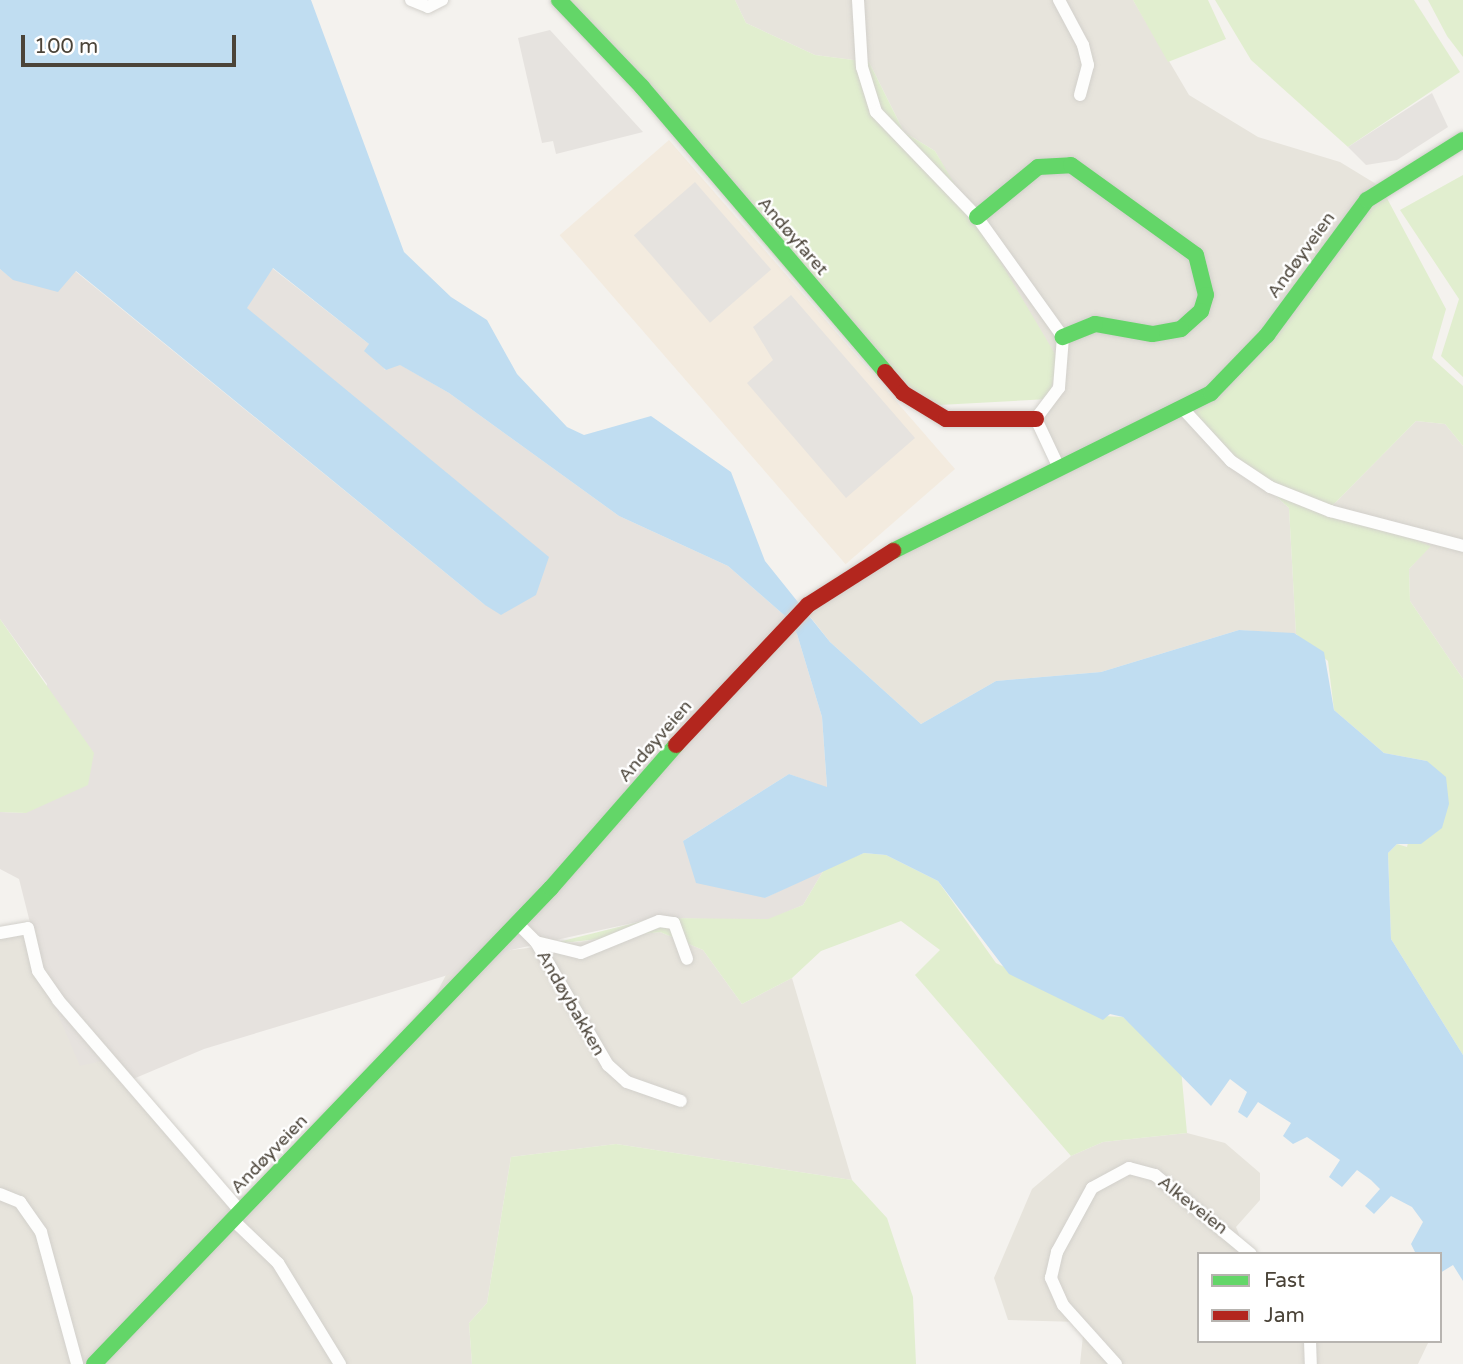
<!DOCTYPE html>
<html>
<head>
<meta charset="utf-8">
<style>
  body { margin:0 }
  #map { position:relative; width:1463px; height:1364px; overflow:hidden; background:#f4f2ee; font-family:"Varela Round",sans-serif }
  div>[style] { position:absolute }
  [style*='--x'] { left:calc(var(--x)*1px); top:calc(var(--y)*1px); width:calc(var(--w)*1px); rotate:calc(var(--a)*1deg) }
  .residential>* { inset:0; background:#e7e4dc }
  .commercial>* { inset:0; background:#f3ebdf; transform-origin:0 0 }
  .industrial>* { inset:0; background:#e6e2de }
  .green>* { inset:0; background:#e1eecf }
  .parking>* { inset:0; background:#e6e3df; transform-origin:0 0 }
  .water>* { inset:0; background:#c0ddf1 }
  .roads { filter:drop-shadow(0 0 2px #d2d0cb) drop-shadow(0 0 2px #d2d0cb) }
  .street>* { height:12px; margin:-6px; padding:0 6px; transform-origin:6px; border-radius:6px; background:#fdfdfc }
  .fast>* { height:16px; margin:-8px; padding:0 8px; transform-origin:8px; border-radius:8px; background:#63d668 }
  .jam>* { height:16px; margin:-8px; padding:0 8px; transform-origin:8px; border-radius:8px; background:#b3261e }
  span { translate:-50% -50%; white-space:nowrap; text-align:center; line-height:1.15; -webkit-text-stroke:5px #fff; paint-order:stroke }
  .street-label { font-size:18px; color:#4b4439 }
  .legend { position:absolute; left:1197px; top:1252px; width:245px; height:91px; box-sizing:border-box; background:#fff; border:2px solid #b7b4b0; margin:0; padding:9px 12px; list-style:none; font-size:21px; color:#4b4439 }
  .legend li { display:flex; align-items:center; gap:14px; height:35px }
  .legend b { width:35px; border:2px solid #b7b4b0 }
  .scale { position:absolute; left:21px; top:35px; width:215px; height:32px; box-sizing:border-box; border:4px solid #4b4439; border-top:0; padding-left:9px; font-size:21px; line-height:24px; white-space:nowrap; color:#4b4439; -webkit-text-stroke:5px #fff; paint-order:stroke }
</style>
</head>
<body>
<div id="map">
  <div class="residential">
    <i style="clip-path:polygon(735px 0,1133px 0,1189px 95px,1258px 137px,1340px 162px,1381px 187px,1239px 464px,1289px 508px,1296px 634px,1239px 630px,1101px 672px,996px 681px,921px 724px,830px 642px,801px 605px,1062px 469px,1034px 423px,1055px 390px,993px 254px,935px 151px,904px 132px,869px 62px,815px 55px,746px 23px)"></i>
    <i style="clip-path:polygon(1416px 421px,1445px 424px,1463px 446px,1463px 679px,1410px 601px,1409px 569px,1430px 546px,1331px 507px)"></i>
    <i style="clip-path:polygon(30px 930px,110px 1058px,231px 1203px,262px 1183px,433px 1000px,446px 975px,511px 950px,660px 932px,703px 950px,742px 1004px,792px 978px,852px 1180px,616px 1144px,511px 1157px,487px 1303px,469px 1323px,472px 1364px,0 1364px,0 939px)"></i>
    <i style="clip-path:polygon(1187px 1133px,1225px 1143px,1260px 1173px,1260px 1200px,1236px 1227px,1247px 1254px,1199px 1254px,1199px 1341px,1429px 1341px,1418px 1364px,1080px 1364px,1084px 1326px,1079px 1322px,1008px 1320px,994px 1278px,1032px 1189px,1071px 1156px,1103px 1142px)"></i>
  </div>
  <div class="commercial">
    <i style="left:669px;top:140px;width:436px;height:145px;rotate:49deg"></i>
  </div>
  <div class="industrial">
    <i style="clip-path:polygon(272px 268px,369px 344px,385px 370px,399px 364px,449px 393px,619px 516px,728px 566px,784px 615px,797px 634px,822px 717px,827px 788px,789px 774px,683px 841px,765px 898px,825px 868px,803px 905px,768px 920px,655px 918px,511px 950px,491px 962px,204px 1049px,126px 1082px,110px 1059px,80px 1066px,46px 986px,19px 879px,0 869px,0 812px,26px 813px,47px 684px,0 619px,0 269px,14px 280px,75px 271px,485px 605px,244px 312px)"></i>
  </div>
  <div class="green">
    <i style="clip-path:polygon(553px 0,735px 0,746px 23px,815px 55px,869px 62px,904px 132px,935px 151px,1058px 359px,1049px 399px,921px 406px,886px 384px,744px 221px,690px 144px)"></i>
    <i style="clip-path:polygon(1133px 0,1208px 0,1226px 39px,1168px 62px)"></i>
    <i style="clip-path:polygon(1215px 0,1414px 0,1460px 72px,1348px 147px,1251px 60px)"></i>
    <i style="clip-path:polygon(1428px 0,1463px 0,1463px 57px,1447px 36px)"></i>
    <i style="clip-path:polygon(1463px 175px,1463px 377px,1441px 356px,1459px 299px,1400px 210px)"></i>
    <i style="clip-path:polygon(1381px 187px,1446px 309px,1432px 358px,1463px 386px,1463px 446px,1445px 424px,1416px 421px,1331px 507px,1431px 546px,1409px 569px,1410px 601px,1463px 679px,1463px 1055px,1391px 939px,1388px 853px,1397px 844px,1407px 847px,1427px 761px,1384px 753px,1334px 710px,1328px 661px,1296px 634px,1289px 508px,1184px 412px,1220px 387px)"></i>
    <i style="clip-path:polygon(0 619px,94px 753px,88px 785px,26px 813px,0 812px)"></i>
    <i style="clip-path:polygon(864px 853px,886px 855px,938px 881px,996px 963px,1104px 1016px,1123px 1017px,1181px 1069px,1187px 1133px,1103px 1142px,1071px 1156px,915px 975px,940px 950px,901px 921px,821px 951px,792px 978px,742px 1004px,703px 950px,660px 932px,546px 945px,655px 918px,768px 919px,803px 905px,825px 868px)"></i>
    <i style="clip-path:polygon(616px 1144px,852px 1180px,887px 1218px,913px 1297px,916px 1364px,472px 1364px,469px 1323px,487px 1303px,511px 1157px)"></i>
  </div>
  <div class="parking">
    <i style="clip-path:polygon(550px 30px,643px 132px,556px 154px,553px 141px,542px 143px,518px 38px)"></i>
    <i style="clip-path:polygon(1432px 93px,1448px 127px,1397px 160px,1366px 165px,1348px 147px)"></i>
    <i style="left:695px;top:182px;width:116px;height:81px;rotate:49deg"></i>
    <i style="clip-path:polygon(791px 295px,915px 438px,846px 498px,747px 383px,773px 360px,753px 327px)"></i>
  </div>
  <div class="water">
    <i style="clip-path:polygon(0 0,311px 0,404px 252px,451px 297px,487px 320px,517px 374px,567px 427px,584px 435px,651px 416px,731px 472px,765px 561px,830px 642px,921px 724px,996px 681px,1101px 672px,1239px 630px,1294px 633px,1324px 652px,1334px 710px,1384px 753px,1427px 761px,1446px 777px,1449px 804px,1442px 828px,1421px 844px,1397px 844px,1388px 853px,1391px 939px,1463px 1055px,1463px 1281px,1453px 1265px,1440px 1273px,1440px 1254px,1416px 1254px,1411px 1244px,1423px 1222px,1412px 1207px,1391px 1196px,1374px 1214px,1365px 1206px,1380px 1189px,1371px 1180px,1357px 1170px,1342px 1187px,1329px 1177px,1340px 1160px,1307px 1137px,1293px 1144px,1283px 1136px,1291px 1123px,1258px 1102px,1247px 1118px,1238px 1112px,1247px 1092px,1230px 1079px,1211px 1106px,1123px 1017px,1110px 1014px,1103px 1020px,1009px 974px,938px 881px,886px 855px,864px 853px,765px 898px,696px 883px,683px 841px,789px 774px,827px 787px,822px 717px,797px 634px,784px 615px,728px 566px,619px 516px,449px 393px,400px 365px,386px 370px,364px 351px,369px 344px,273px 268px,247px 308px,549px 557px,536px 595px,501px 615px,485px 605px,76px 271px,58px 292px,13px 280px,0 269px)"></i>
  </div>
  <div class="roads">
    <div class="street">
      <i style="--x:411;--y:0;--w:18;--a:22"></i>
      <i style="--x:428;--y:7;--w:16;--a:-27"></i>
      <i style="--x:858;--y:0;--w:67;--a:86.6"></i>
      <i style="--x:862;--y:67;--w:47;--a:72.7"></i>
      <i style="--x:876;--y:112;--w:146;--a:46.1"></i>
      <i style="--x:977;--y:217;--w:148;--a:54.4"></i>
      <i style="--x:1063;--y:337;--w:51;--a:94.5"></i>
      <i style="--x:1059;--y:388;--w:39;--a:127"></i>
      <i style="--x:1036;--y:419;--w:56;--a:64.8"></i>
      <i style="--x:1059;--y:0;--w:51;--a:61.9"></i>
      <i style="--x:1083;--y:45;--w:21;--a:76"></i>
      <i style="--x:1088;--y:65;--w:31;--a:105"></i>
      <i style="--x:1185;--y:411;--w:68;--a:47.4"></i>
      <i style="--x:1231;--y:461;--w:47;--a:33.7"></i>
      <i style="--x:1270;--y:487;--w:65;--a:21.8"></i>
      <i style="--x:1330;--y:511;--w:138;--a:14.7"></i>
      <i style="--x:517;--y:923;--w:27;--a:45"></i>
      <i style="--x:536;--y:942;--w:143;--a:59.7"></i>
      <i style="--x:608;--y:1065;--w:25;--a:42"></i>
      <i style="--x:627;--y:1082;--w:57;--a:19.4"></i>
      <i style="--x:0;--y:933;--w:28;--a:-10"></i>
      <i style="--x:28;--y:928;--w:44;--a:76.9"></i>
      <i style="--x:38;--y:971;--w:35;--a:55"></i>
      <i style="--x:58;--y:1000;--w:279;--a:49.2"></i>
      <i style="--x:536;--y:942;--w:46;--a:13.7"></i>
      <i style="--x:581;--y:953;--w:84;--a:-22.3"></i>
      <i style="--x:659;--y:921;--w:15;--a:8"></i>
      <i style="--x:674;--y:923;--w:38;--a:70"></i>
      <i style="--x:0;--y:1194;--w:22;--a:22"></i>
      <i style="--x:20;--y:1202;--w:37;--a:55"></i>
      <i style="--x:41;--y:1232;--w:137;--a:74.7"></i>
      <i style="--x:232;--y:1219;--w:64;--a:43.7"></i>
      <i style="--x:278;--y:1263;--w:119;--a:58.5"></i>
      <i style="--x:1310;--y:1341;--w:23;--a:88"></i>
      <i style="--x:1116;--y:1364;--w:79;--a:-131.9"></i>
      <i style="--x:1063;--y:1305;--w:30;--a:-114"></i>
      <i style="--x:1051;--y:1278;--w:27;--a:-77"></i>
      <i style="--x:1057;--y:1252;--w:73;--a:-61.3"></i>
      <i style="--x:1092;--y:1188;--w:42;--a:-28.4"></i>
      <i style="--x:1129;--y:1168;--w:27;--a:15"></i>
      <i style="--x:1155;--y:1175;--w:124;--a:39.5"></i>
    </div>
    <div class="fast">
      <i style="--x:559;--y:0;--w:120;--a:46.3"></i>
      <i style="--x:642;--y:87;--w:375;--a:49.5"></i>
      <i style="--x:977;--y:217;--w:79;--a:-39.3"></i>
      <i style="--x:1038;--y:167;--w:33;--a:-3"></i>
      <i style="--x:1071;--y:165;--w:154;--a:35.8"></i>
      <i style="--x:1196;--y:255;--w:41;--a:76"></i>
      <i style="--x:1206;--y:295;--w:17;--a:107"></i>
      <i style="--x:1201;--y:311;--w:27;--a:138"></i>
      <i style="--x:1181;--y:329;--w:29;--a:170"></i>
      <i style="--x:1152;--y:334;--w:58;--a:-170"></i>
      <i style="--x:1095;--y:324;--w:35;--a:158"></i>
      <i style="--x:893;--y:551;--w:355;--a:-26.4"></i>
      <i style="--x:1211;--y:393;--w:81;--a:-46"></i>
      <i style="--x:1267;--y:335;--w:168;--a:-53.5"></i>
      <i style="--x:1367;--y:200;--w:113;--a:-32"></i>
      <i style="--x:94;--y:1364;--w:660;--a:-46.17"></i>
      <i style="--x:551;--y:888;--w:190;--a:-48.8"></i>
    </div>
    <div class="jam">
      <i style="--x:885;--y:372;--w:28;--a:49"></i>
      <i style="--x:903;--y:393;--w:50;--a:31.2"></i>
      <i style="--x:946;--y:419;--w:90;--a:0"></i>
      <i style="--x:676;--y:745;--w:192;--a:-46.7"></i>
      <i style="--x:808;--y:605;--w:101;--a:-32.4"></i>
    </div>
  </div>
  <div class="street-label">
    <span style="left:793px;top:236px;rotate:49deg">Andøyfaret</span>
    <span style="left:1301px;top:255px;rotate:-54deg">Andøyveien</span>
    <span style="left:655px;top:741px;rotate:-49deg">Andøyveien</span>
    <span style="left:571px;top:1003px;rotate:60deg">Andøybakken</span>
    <span style="left:269px;top:1154px;rotate:-46deg">Andøyveien</span>
    <span style="left:1193px;top:1205px;rotate:38deg">Alkeveien</span>
  </div>
  <ul class="legend">
  <li><b style="height:9px;background:#63d668"></b>Fast</li>
  <li><b style="height:9px;background:#b3261e"></b>Jam</li>
  </ul>
  <div class="scale">100 m</div>
</div>
</body>
</html>
